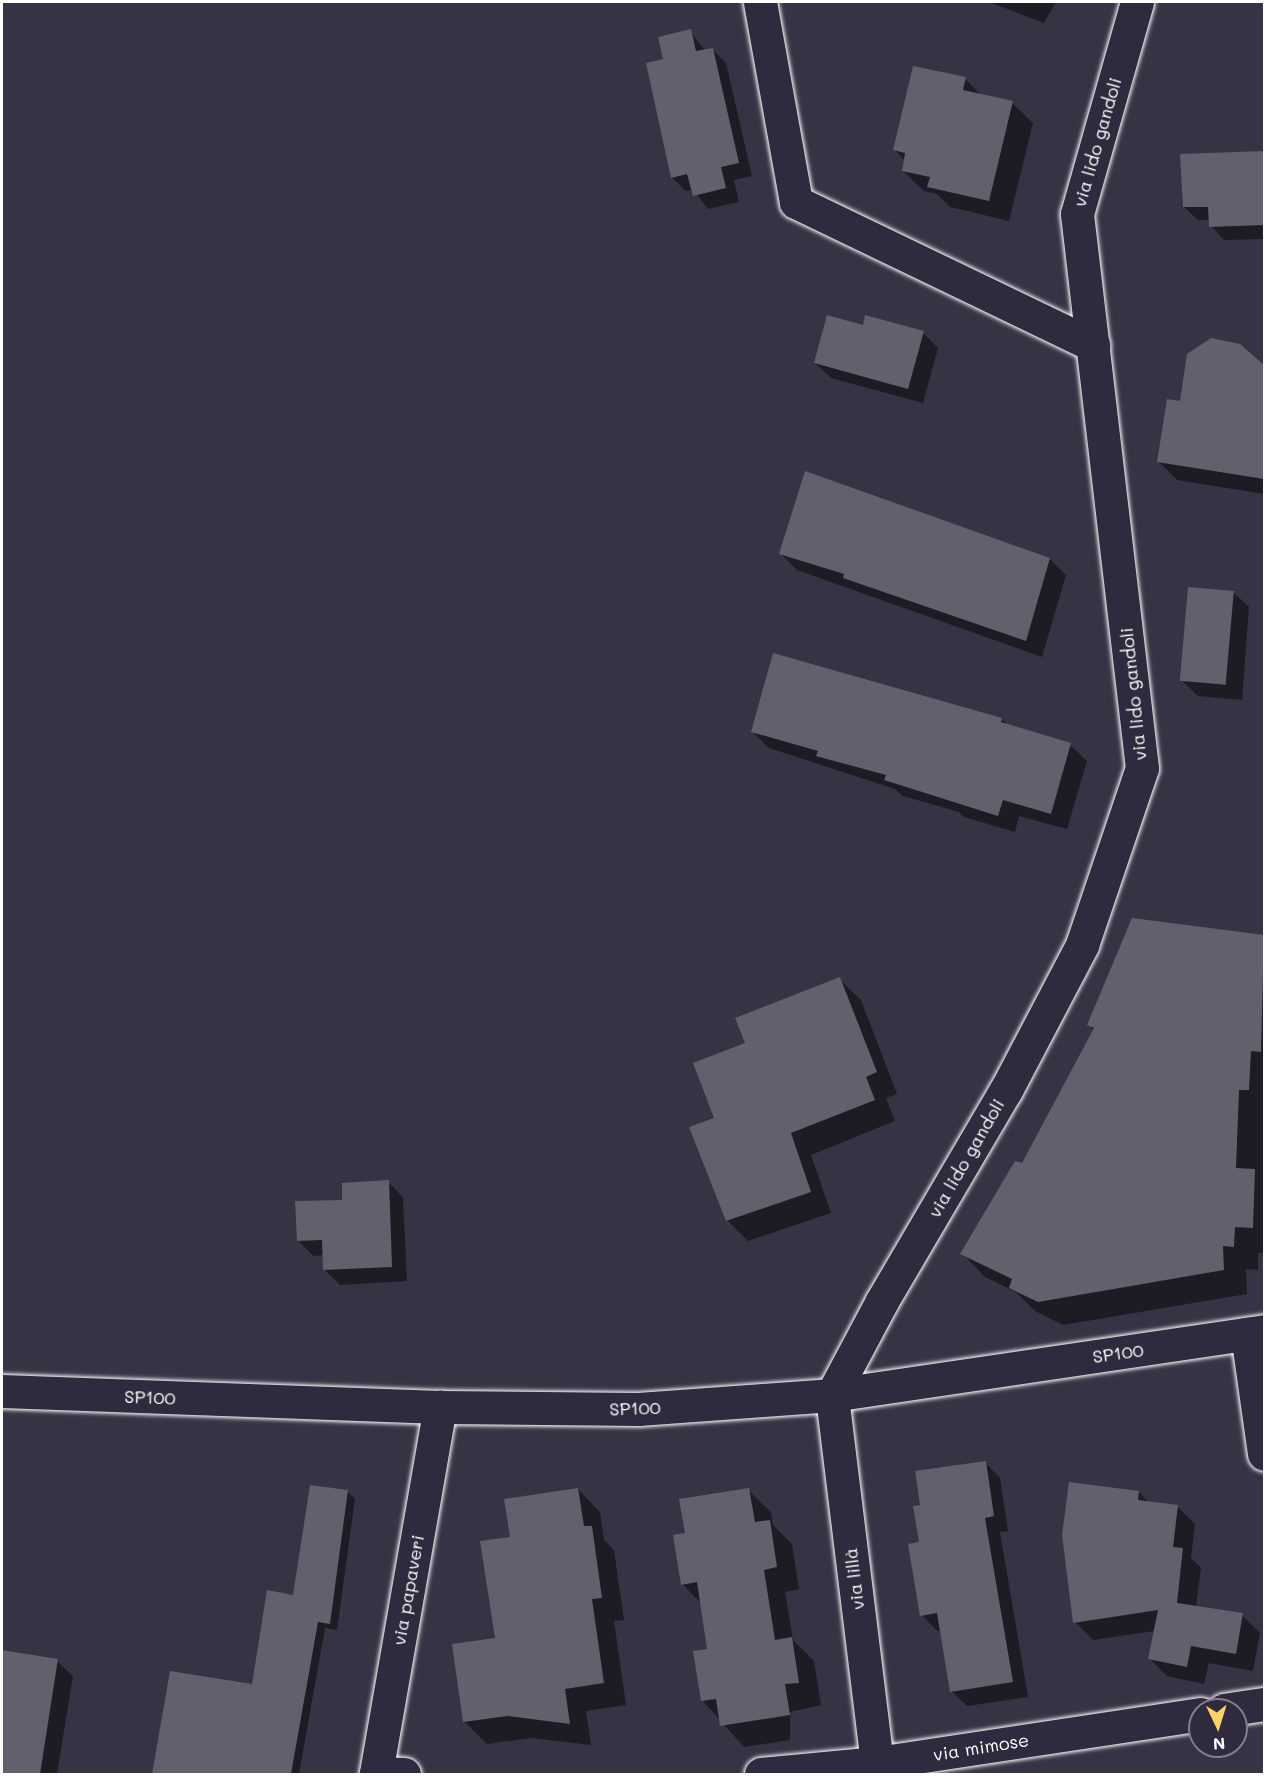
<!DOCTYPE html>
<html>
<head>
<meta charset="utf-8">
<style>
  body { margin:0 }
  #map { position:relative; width:1266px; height:1776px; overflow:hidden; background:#373345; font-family:Mali,sans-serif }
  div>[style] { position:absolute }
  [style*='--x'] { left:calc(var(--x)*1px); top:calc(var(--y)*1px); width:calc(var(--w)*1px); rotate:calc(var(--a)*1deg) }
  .shadow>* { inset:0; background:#0007 }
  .building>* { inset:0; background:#635f6d; transform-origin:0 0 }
  .roads { filter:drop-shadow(0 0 2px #fff) drop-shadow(0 0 2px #fff) }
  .street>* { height:33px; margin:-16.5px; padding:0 16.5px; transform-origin:16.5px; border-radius:16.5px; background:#2f2a3d }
  .secondary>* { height:33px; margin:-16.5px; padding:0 16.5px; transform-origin:16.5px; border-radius:16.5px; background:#2f2a3d }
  span { translate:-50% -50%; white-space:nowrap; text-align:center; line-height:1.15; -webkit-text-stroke:6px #2f2a3d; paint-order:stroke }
  .street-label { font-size:18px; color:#fff }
  .frame { position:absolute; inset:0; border:3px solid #fff; pointer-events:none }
  .north { position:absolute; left:1188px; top:1698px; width:60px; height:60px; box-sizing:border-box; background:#2f2a3d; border:2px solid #827f8b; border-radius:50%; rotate:176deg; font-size:16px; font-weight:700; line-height:24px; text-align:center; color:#fff }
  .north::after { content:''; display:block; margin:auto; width:21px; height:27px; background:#ffd166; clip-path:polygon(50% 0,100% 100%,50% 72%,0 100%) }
</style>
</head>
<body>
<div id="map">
  <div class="shadow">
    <i style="clip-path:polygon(989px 2px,1056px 2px,1044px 23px)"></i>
    <i style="clip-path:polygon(690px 31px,705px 51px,712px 49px,726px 63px,752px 176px,734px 180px,739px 202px,708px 209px,693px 190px,686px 191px,672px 178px,665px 60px)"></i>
    <i style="clip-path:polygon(965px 79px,982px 96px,1012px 103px,1033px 123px,1009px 221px,950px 207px,937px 194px,924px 191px,903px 171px,905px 161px,895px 150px)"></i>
    <i style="clip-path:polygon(1264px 152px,1264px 239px,1224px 240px,1211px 226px,1210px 220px,1198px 220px,1184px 207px,1181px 155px)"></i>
    <i style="clip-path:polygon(864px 326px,923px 333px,938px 348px,923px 403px,831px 378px,815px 363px)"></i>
    <i style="clip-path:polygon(1240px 345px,1264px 367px,1264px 494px,1177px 480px,1159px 462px,1181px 403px)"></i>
    <i style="clip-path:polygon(781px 554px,1050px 559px,1066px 575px,1042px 657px,797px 570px)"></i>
    <i style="clip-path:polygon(1233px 592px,1249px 607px,1242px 700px,1198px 696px,1182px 681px)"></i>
    <i style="clip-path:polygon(1001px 719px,1008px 725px,1070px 745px,1087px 761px,1067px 829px,1019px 816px,1015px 832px,964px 817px,959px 812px,903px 796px,895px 789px,769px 748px,753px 732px)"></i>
    <i style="clip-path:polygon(1133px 919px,1264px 936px,1264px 1253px,1258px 1253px,1258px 1270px,1246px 1269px,1247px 1294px,1063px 1325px,1035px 1311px,1016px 1292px,985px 1277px,962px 1253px,1022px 1165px,1094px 1030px,1088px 1024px)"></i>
    <i style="clip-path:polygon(839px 979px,861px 1000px,897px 1094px,886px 1098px,895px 1121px,811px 1155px,831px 1213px,748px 1241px,727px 1220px,716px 1119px,747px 1044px)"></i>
    <i style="clip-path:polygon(388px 1182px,403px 1197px,407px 1281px,340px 1285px,324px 1269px,324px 1255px,313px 1256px,298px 1240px,344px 1201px)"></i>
    <i style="clip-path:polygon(985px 1462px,1000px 1478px,1008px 1531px,1000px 1532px,1028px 1697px,967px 1706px,951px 1691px,942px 1630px,937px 1631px,922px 1615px,922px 1506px)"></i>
    <i style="clip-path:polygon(578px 1489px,600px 1512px,604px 1540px,614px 1550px,624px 1620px,614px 1621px,626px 1705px,586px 1711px,591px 1745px,531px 1738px,487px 1744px,465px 1722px,496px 1639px,512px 1538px)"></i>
    <i style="clip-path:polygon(748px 1490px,771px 1512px,773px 1525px,792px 1544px,799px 1589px,785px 1592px,793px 1640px,814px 1661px,821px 1705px,790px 1712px,790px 1740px,744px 1747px,702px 1700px,709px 1650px,702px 1604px,682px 1584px,686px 1535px)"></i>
    <i style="clip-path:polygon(348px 1492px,355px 1499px,337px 1630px,325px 1628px,299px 1774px,154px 1774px,172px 1672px,253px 1686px)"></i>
    <i style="clip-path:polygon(1139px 1492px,1149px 1503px,1177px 1506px,1195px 1524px,1191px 1558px,1201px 1568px,1196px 1607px,1242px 1615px,1260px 1633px,1253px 1671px,1209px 1663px,1204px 1684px,1167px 1676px,1150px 1659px,1155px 1631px,1093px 1640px,1075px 1622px)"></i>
    <i style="clip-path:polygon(5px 1652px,57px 1661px,73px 1676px,57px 1774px,2px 1774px)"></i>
  </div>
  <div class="building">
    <i style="clip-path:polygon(691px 29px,696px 51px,713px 48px,739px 163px,721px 167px,726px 188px,693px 196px,687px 174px,671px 178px,646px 63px,663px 59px,658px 37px)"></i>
    <i style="clip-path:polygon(913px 66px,966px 77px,963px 90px,1013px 101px,989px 201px,927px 187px,930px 177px,902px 171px,905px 153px,893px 150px)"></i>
    <i style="clip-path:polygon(1264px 151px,1264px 225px,1209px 227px,1208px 207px,1183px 207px,1180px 154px)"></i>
    <i style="clip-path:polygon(827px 315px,863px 325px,865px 315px,924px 331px,908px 389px,814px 363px)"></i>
    <i style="clip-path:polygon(1211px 338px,1240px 344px,1264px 365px,1264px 479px,1157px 462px,1167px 399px,1180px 401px,1187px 354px)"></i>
    <i style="clip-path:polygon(805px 471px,1050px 558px,1026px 641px,843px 578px,844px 574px,779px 554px)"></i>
    <i style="left:1188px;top:587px;width:46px;height:94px;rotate:5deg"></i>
    <i style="clip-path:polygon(773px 653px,1002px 718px,1001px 722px,1071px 743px,1051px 814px,1003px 800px,998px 816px,884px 780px,886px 775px,816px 756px,818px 751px,751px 732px)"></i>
    <i style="clip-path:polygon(1132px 918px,1264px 935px,1261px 1052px,1251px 1051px,1249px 1090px,1239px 1090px,1236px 1168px,1255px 1169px,1253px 1228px,1235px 1227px,1234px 1247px,1223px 1246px,1224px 1270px,1038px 1302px,1009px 1288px,1012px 1279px,960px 1254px,1015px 1161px,1022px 1163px,1094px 1028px,1087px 1025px)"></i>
    <i style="clip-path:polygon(840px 977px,877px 1072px,866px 1077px,875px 1100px,791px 1133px,811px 1192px,726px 1221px,689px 1127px,714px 1118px,693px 1063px,745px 1043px,735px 1018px)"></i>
    <i style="clip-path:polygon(389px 1180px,392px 1267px,323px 1270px,322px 1240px,297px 1241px,295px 1201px,342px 1200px,342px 1183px)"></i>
    <i style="clip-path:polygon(986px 1461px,994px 1516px,985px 1518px,1013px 1682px,950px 1692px,937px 1613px,920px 1616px,908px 1544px,919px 1542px,913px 1506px,920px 1505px,915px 1471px)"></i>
    <i style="clip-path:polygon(1069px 1482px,1139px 1491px,1138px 1500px,1178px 1505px,1173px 1547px,1183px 1548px,1177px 1603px,1243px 1613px,1236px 1654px,1191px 1646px,1187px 1667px,1148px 1659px,1158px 1610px,1073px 1623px,1062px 1535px)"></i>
    <i style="clip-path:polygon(310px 1485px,348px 1490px,330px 1624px,318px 1622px,291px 1774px,152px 1774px,170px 1671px,252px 1684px,267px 1590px,293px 1595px)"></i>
    <i style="clip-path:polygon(578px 1488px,584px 1526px,592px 1526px,602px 1598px,592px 1599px,604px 1683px,565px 1689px,570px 1724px,508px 1716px,463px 1722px,452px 1644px,495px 1638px,480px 1541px,510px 1537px,504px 1499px)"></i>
    <i style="clip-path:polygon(749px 1488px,755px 1522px,770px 1520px,777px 1567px,764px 1570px,775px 1640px,792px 1637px,799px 1683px,785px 1684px,790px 1715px,720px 1726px,716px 1699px,701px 1701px,693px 1651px,707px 1649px,697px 1582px,681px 1585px,673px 1535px,685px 1533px,679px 1499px)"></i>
    <i style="clip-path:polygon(2px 1650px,58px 1659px,40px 1774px,2px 1774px)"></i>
  </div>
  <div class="roads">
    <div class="street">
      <i style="--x:760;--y:2;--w:203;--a:79.8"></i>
      <i style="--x:796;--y:202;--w:330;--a:25.7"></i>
      <i style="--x:1247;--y:1334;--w:121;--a:81.9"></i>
      <i style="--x:1224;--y:1710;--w:40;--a:-8.5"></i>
      <i style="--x:877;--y:1763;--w:371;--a:-97"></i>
      <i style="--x:832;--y:1395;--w:106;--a:-62"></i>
      <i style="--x:882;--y:1301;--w:245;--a:-59.6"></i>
      <i style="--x:1006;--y:1090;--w:164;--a:-62.3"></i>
      <i style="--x:1082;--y:945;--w:187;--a:-71.3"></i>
      <i style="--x:1142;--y:768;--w:558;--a:-96.69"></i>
      <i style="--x:1077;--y:214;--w:220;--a:-74.2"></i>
      <i style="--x:404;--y:1774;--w:28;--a:-178"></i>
      <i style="--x:376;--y:1773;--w:372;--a:-80.1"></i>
      <i style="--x:761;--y:1774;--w:117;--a:-5.4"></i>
      <i style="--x:877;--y:1763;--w:327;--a:-8.6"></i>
    </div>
    <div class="secondary">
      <i style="--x:2;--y:1391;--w:438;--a:2.1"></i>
      <i style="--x:440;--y:1407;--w:198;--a:0.6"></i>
      <i style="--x:638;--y:1409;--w:195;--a:-4.1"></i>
      <i style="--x:832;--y:1395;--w:437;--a:-8.4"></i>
    </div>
  </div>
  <div class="street-label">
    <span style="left:1097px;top:142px;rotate:-74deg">via lido gandoli</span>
    <span style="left:1133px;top:694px;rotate:-96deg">via lido gandoli</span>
    <span style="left:966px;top:1158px;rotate:-60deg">via lido gandoli</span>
    <span style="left:1118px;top:1353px;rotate:-8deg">SP100</span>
    <span style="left:150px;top:1397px;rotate:2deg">SP100</span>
    <span style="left:635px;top:1408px;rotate:-2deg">SP100</span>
    <span style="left:854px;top:1579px;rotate:-97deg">via lillà</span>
    <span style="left:408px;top:1590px;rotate:-80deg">via papaveri</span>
    <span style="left:981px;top:1747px;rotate:-9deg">via mimose</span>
  </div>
  <div class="frame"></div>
  <div class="north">N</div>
</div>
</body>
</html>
